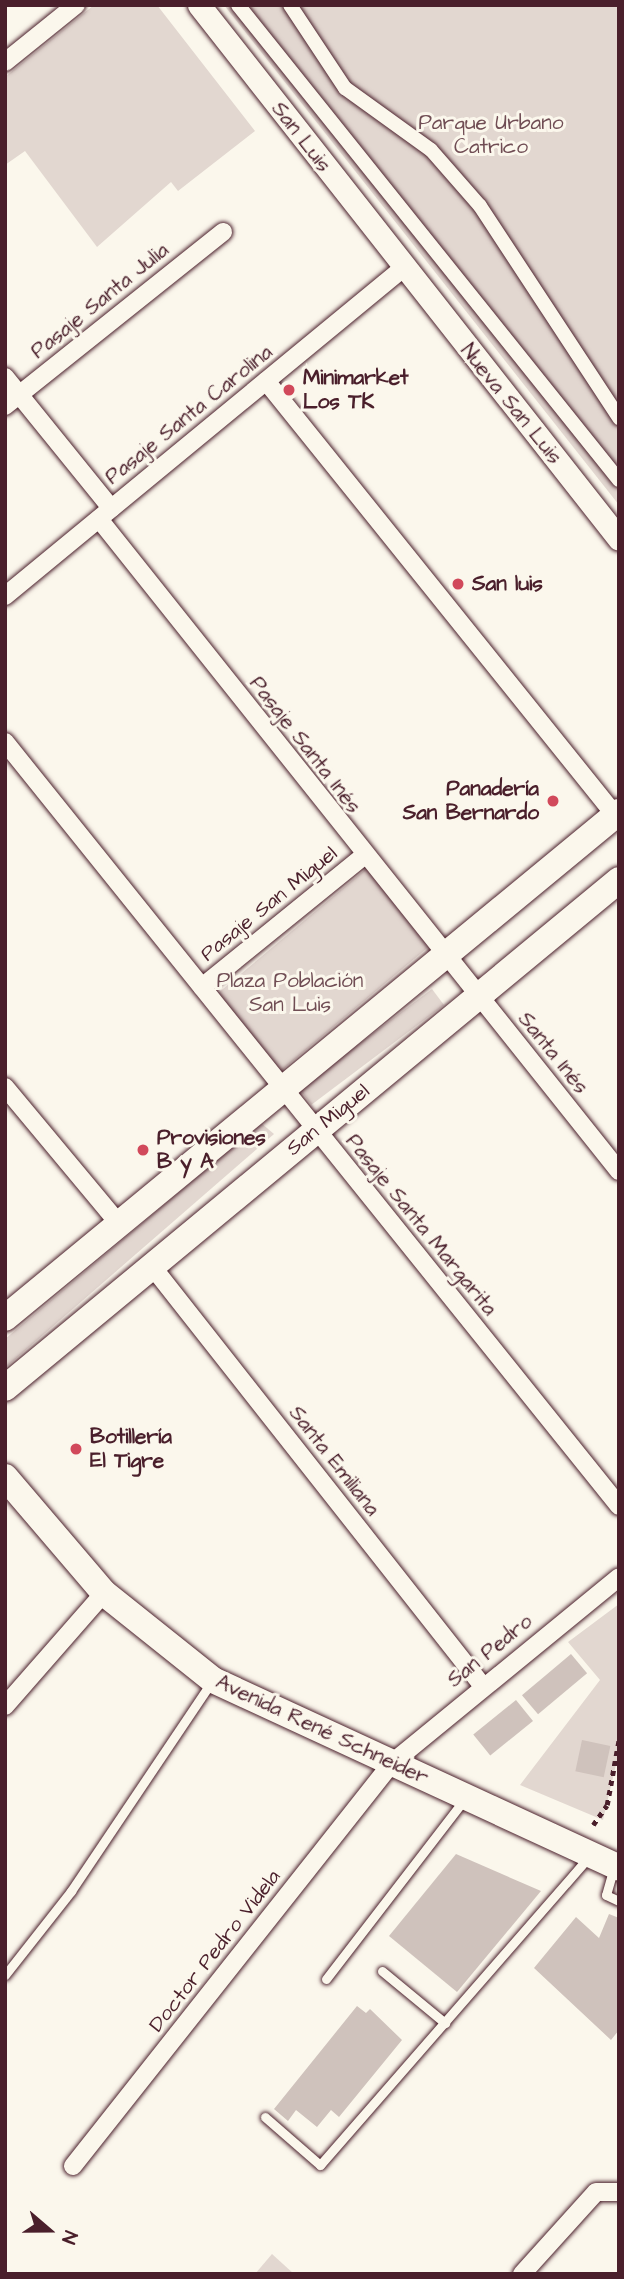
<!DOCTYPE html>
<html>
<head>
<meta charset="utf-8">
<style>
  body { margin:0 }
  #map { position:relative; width:624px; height:2279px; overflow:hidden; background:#fbf7ec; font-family:"Architects Daughter",sans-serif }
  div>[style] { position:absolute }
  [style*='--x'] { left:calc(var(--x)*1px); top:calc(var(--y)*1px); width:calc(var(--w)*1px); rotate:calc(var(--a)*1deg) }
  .green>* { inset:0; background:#e2d7d0; transform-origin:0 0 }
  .building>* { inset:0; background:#cfc2bc; transform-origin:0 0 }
  .path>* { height:4.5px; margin-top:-2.25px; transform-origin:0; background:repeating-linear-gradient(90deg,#4a1f2b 0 5px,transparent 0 10px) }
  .roads { filter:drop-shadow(0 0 2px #4a1f2b) drop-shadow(0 0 2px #4a1f2b) }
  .service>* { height:9px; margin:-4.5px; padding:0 4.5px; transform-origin:4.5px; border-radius:4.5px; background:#fbf7ec }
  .pedestrian>* { height:14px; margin:-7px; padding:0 7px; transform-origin:7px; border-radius:7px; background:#fbf7ec }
  .minor>* { height:18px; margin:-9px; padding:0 9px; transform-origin:9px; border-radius:9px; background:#fbf7ec }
  .tertiary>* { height:23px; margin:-11.5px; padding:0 11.5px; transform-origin:11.5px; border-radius:11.5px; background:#fbf7ec }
  .secondary>* { height:26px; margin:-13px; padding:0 13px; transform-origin:13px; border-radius:13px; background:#fbf7ec }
  .dots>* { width:19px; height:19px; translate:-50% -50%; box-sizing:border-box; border:4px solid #fbf7ec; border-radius:50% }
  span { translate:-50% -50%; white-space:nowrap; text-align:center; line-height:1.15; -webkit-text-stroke:6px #fbf7ec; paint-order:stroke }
  .park-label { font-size:21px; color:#704d54 }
  .street-label { font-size:21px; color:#4a1f2b }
  .poi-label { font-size:21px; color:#4a1f2b; font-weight:700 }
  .left { translate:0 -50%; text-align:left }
  .right { translate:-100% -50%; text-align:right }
  .frame { position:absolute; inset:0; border:7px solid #4a1f2b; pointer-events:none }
  .north { position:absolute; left:14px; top:2195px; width:70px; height:70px; -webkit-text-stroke:5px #fbf7ec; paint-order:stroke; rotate:110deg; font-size:19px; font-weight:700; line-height:28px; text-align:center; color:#4a1f2b }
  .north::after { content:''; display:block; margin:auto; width:24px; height:32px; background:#4a1f2b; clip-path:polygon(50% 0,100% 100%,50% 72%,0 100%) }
</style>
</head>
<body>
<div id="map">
  <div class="green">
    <i style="clip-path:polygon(94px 5px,157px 5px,255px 131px,178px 191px,171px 182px,97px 247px,25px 151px,5px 165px,5px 77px)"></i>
    <i style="clip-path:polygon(224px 5px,619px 5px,619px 505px)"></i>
    <i style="left:367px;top:868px;width:100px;height:197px;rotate:50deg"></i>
    <i style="left:432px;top:989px;width:20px;height:166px;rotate:53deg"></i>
    <i style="clip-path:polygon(261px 1123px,274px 1134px,5px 1368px,5px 1339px)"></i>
    <i style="clip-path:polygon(619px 1604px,619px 1752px,603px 1820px,520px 1785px,600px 1680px,568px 1642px)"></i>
    <i style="clip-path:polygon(272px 2254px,294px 2274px,255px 2274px)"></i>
  </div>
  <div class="building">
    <i style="left:571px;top:1654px;width:25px;height:64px;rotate:50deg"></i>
    <i style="left:516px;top:1700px;width:27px;height:55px;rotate:51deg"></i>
    <i style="left:582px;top:1740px;width:29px;height:32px;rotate:12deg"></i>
    <i style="clip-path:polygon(456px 1854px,541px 1891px,457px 1992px,389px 1936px)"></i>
    <i style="clip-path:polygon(609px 1914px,619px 1918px,619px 2030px,611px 2040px,534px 1968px,576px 1917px,599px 1938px)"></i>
    <i style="clip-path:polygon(357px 2006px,366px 2013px,370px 2009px,402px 2040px,339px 2117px,331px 2110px,317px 2127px,296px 2110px,288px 2121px,274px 2109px)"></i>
  </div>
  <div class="path">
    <i style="--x:593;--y:1825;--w:24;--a:-55"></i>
    <i style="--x:607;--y:1805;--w:67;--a:-79.7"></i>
  </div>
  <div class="roads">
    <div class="service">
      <i style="--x:614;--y:1867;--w:29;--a:106"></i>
      <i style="--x:606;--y:1895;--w:14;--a:25"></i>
      <i style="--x:382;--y:1971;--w:82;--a:39.5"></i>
      <i style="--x:5;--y:1975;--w:107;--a:-51.8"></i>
      <i style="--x:71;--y:1891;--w:253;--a:-56.1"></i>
      <i style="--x:326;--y:1979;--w:226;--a:-52.4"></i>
      <i style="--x:265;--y:2117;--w:73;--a:41.1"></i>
      <i style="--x:320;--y:2165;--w:409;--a:-48.9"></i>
    </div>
    <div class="pedestrian">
      <i style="--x:238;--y:5;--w:609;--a:51.27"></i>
      <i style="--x:290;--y:5;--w:100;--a:56.5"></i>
      <i style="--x:345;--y:88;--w:106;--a:35.8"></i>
      <i style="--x:431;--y:150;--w:74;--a:48.8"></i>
      <i style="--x:480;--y:206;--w:254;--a:56.7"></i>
    </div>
    <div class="minor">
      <i style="--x:5;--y:62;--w:91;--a:-38.8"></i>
      <i style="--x:5;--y:377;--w:169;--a:51"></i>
      <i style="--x:266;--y:381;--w:557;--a:51.2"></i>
      <i style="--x:5;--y:406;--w:279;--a:-38.6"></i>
      <i style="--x:99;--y:519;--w:834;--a:51.43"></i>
      <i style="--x:5;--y:596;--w:514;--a:-39.48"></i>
      <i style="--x:5;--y:742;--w:980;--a:51.21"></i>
      <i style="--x:202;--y:987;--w:208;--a:-39"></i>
      <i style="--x:5;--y:1087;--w:178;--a:50.2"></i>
      <i style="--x:151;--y:1265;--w:535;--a:51.76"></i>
      <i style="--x:5;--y:1706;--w:150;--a:-48.8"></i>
      <i style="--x:73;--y:2166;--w:514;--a:-51.64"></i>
      <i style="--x:392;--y:1763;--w:293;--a:-39.3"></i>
      <i style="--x:522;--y:2274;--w:110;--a:-47.9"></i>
      <i style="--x:596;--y:2192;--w:23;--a:0"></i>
    </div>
    <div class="tertiary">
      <i style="--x:199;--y:5;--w:679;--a:51.81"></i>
    </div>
    <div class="secondary">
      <i style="--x:5;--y:1318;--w:796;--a:-39.49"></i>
      <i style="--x:5;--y:1388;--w:797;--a:-39.6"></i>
      <i style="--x:5;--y:1477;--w:153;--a:49.5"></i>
      <i style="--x:104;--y:1593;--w:139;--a:38.6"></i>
      <i style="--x:213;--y:1680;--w:447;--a:24.8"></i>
    </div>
  </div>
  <div class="dots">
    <i style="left:289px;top:390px;background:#d1495b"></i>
    <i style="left:458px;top:584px;background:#d1495b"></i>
    <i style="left:553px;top:801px;background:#d1495b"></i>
    <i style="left:143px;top:1150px;background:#d1495b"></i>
    <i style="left:76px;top:1449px;background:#d1495b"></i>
  </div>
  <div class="park-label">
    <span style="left:491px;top:135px">Parque Urbano<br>Catrico</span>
    <span style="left:290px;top:993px">Plaza Población<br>San Luis</span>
  </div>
  <div class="street-label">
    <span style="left:301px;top:137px;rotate:52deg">San Luis</span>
    <span style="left:100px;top:301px;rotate:-39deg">Pasaje Santa Julia</span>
    <span style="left:511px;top:404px;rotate:51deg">Nueva San Luis</span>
    <span style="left:189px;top:415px;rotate:-39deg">Pasaje Santa Carolina</span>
    <span style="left:305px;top:745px;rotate:52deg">Pasaje Santa Inés</span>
    <span style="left:269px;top:904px;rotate:-39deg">Pasaje San Miguel</span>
    <span style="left:553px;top:1053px;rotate:51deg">Santa Inés</span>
    <span style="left:328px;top:1120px;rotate:-39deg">San Miguel</span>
    <span style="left:421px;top:1225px;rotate:51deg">Pasaje Santa Margarita</span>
    <span style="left:334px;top:1461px;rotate:52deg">Santa Emiliana</span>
    <span style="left:490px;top:1651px;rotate:-39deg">San Pedro</span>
    <span style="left:322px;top:1730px;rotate:25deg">Avenida René Schneider</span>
    <span style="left:215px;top:1951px;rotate:-52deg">Doctor Pedro Videla</span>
  </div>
  <div class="poi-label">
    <span class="left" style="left:303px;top:390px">Minimarket<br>Los TK</span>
    <span class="left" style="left:472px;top:584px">San luis</span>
    <span class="right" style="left:539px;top:801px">Panadería<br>San Bernardo</span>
    <span class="left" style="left:157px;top:1150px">Provisiones<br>B y A</span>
    <span class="left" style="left:90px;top:1449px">Botillería<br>El Tigre</span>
  </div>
  <div class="frame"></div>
  <div class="north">N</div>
</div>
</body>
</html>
